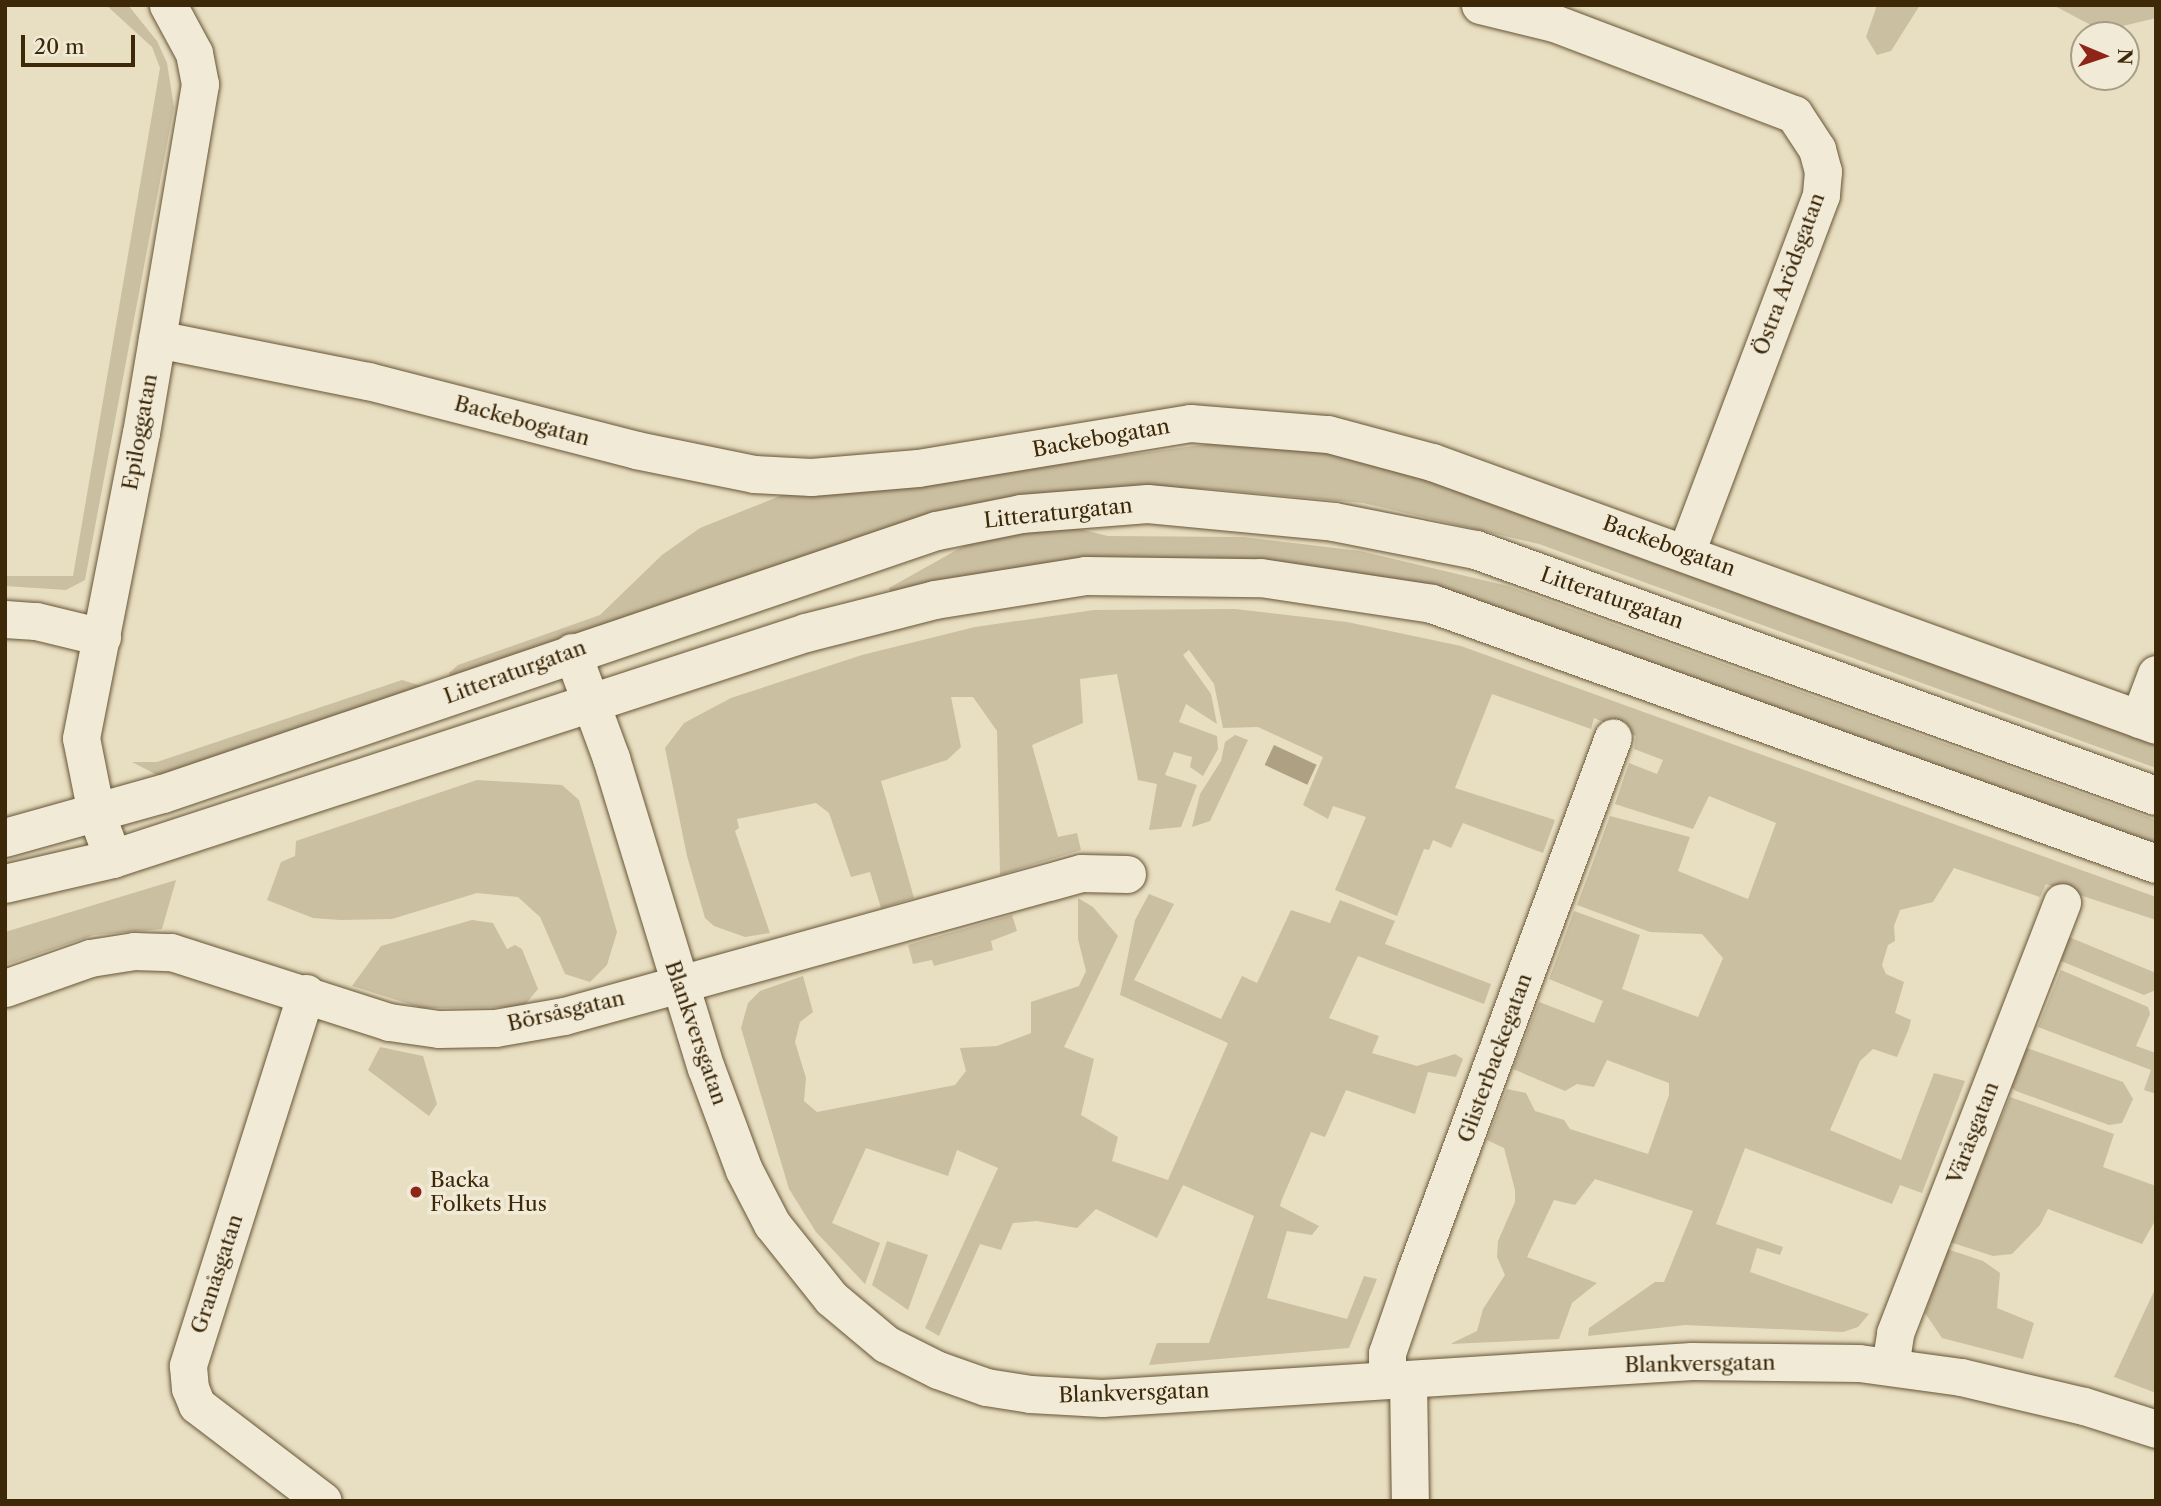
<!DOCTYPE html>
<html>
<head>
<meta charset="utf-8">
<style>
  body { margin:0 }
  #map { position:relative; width:2161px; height:1506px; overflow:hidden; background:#e8dec1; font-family:"Libre Caslon Text",serif }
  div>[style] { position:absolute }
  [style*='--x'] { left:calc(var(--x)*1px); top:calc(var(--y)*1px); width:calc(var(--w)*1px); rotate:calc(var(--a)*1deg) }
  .green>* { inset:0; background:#cbbfa2 }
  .water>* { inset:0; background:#aea082; transform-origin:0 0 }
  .roads { filter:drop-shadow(0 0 2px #685636) drop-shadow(0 0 2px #685636) }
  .minor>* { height:37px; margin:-18.5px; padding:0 18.5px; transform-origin:18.5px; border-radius:18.5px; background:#f0ead7 }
  .tertiary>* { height:38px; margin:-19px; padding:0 19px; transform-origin:19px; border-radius:19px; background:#f0ead7 }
  .dots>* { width:19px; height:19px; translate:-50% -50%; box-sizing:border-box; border:4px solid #f0ead7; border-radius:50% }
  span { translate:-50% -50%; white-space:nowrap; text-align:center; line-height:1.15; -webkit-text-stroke:7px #f0ead7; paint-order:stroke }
  .street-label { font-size:21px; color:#3d2808 }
  .poi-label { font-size:21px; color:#3d2808 }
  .left { translate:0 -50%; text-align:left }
  .frame { position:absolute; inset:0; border:7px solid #3d2808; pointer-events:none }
  .north { position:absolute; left:2070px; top:21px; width:70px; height:70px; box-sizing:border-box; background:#f0ead7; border:2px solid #a89c84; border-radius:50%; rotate:92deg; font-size:19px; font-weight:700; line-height:28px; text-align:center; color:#3d2808 }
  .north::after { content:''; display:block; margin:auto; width:24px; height:32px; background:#8f2418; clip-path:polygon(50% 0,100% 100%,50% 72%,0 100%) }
  .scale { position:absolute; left:21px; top:35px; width:114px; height:32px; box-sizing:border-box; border:4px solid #3d2808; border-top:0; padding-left:9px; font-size:21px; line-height:24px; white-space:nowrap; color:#3d2808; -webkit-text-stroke:5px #f0ead7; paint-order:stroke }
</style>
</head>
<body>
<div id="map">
  <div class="green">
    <i style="clip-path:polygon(106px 5px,128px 5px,157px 41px,167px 63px,174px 107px,85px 580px,66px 590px,5px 586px,5px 576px,73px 576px,160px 68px,152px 47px)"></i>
    <i style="clip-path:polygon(1877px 5px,1920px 5px,1891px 51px,1877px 55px,1866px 37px)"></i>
    <i style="clip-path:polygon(2053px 5px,2156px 5px,2156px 18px,2102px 31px)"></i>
    <i style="clip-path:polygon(1231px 441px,1299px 445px,1387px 461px,2156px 743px,2156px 768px,1539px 544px,1363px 503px,1210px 489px,1151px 488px,451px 679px,449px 673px,458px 665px,600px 615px,662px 555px,700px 528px,785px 494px,831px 495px)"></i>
    <i style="clip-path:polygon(1075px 528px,1108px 536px,1244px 537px,1360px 551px,1508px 586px,2156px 820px,2156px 847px,1437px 594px,891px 594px,889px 588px,978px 538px)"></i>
    <i style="clip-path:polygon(1235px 609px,1347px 622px,1461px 646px,2156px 897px,2156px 920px,2046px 884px,2040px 897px,1954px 868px,1933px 902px,1900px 910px,1894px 926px,1895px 941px,1888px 945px,1882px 965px,1886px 974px,1904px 982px,1895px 1013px,1911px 1020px,1908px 1031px,1897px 1057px,1873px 1049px,1860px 1061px,1830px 1130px,1901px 1160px,1934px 1073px,1965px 1081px,1922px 1193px,1900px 1185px,1892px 1204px,1745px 1148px,1716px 1224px,1783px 1247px,1780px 1255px,1757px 1248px,1750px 1272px,1869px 1314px,1858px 1327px,1843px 1332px,1685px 1325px,1588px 1336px,1589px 1328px,1655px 1282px,1664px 1282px,1693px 1211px,1595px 1179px,1575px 1205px,1554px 1200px,1527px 1257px,1597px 1283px,1572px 1303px,1559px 1339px,1450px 1344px,1477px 1331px,1483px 1309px,1505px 1275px,1497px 1257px,1498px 1241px,1515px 1202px,1515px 1190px,1504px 1148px,1487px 1140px,1507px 1089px,1526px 1093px,1535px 1111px,1564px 1120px,1570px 1129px,1648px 1154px,1669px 1095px,1669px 1083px,1607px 1060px,1594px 1087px,1577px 1084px,1565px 1091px,1513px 1069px,1539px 1002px,1594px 1023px,1603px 1001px,1549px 979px,1574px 911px,1640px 935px,1622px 989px,1698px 1017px,1723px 958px,1702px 934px,1650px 932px,1577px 905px,1610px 816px,1690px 837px,1678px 871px,1748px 899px,1776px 823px,1709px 796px,1693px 829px,1615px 804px,1629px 763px,1657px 774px,1663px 760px,1634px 749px,1636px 736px,1594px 718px,1591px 729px,1492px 694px,1455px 788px,1555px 820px,1543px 853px,1463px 823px,1451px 848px,1433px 840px,1429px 850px,1424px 849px,1397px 916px,1335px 890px,1366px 817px,1333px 806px,1328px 819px,1303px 805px,1323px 757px,1258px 727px,1223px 728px,1214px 684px,1189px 650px,1183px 655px,1211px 694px,1217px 724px,1186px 704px,1179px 722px,1217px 736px,1218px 749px,1203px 776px,1190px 767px,1192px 757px,1174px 752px,1165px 775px,1197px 785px,1181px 827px,1149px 830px,1157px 784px,1138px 780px,1117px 674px,1080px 679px,1083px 723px,1032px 745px,1058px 837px,1077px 833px,1081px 850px,1000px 875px,997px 731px,973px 697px,951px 697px,961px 747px,947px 760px,881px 781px,914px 898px,881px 908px,870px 872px,851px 877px,829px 813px,816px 803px,737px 819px,739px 828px,735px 831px,770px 933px,745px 937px,714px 926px,705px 918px,687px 856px,665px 748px,684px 723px,731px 698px,862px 655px,975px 627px,1094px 610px)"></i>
    <i style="clip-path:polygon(402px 680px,425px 687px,161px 777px,132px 762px,157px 762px)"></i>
    <i style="clip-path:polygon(1235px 735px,1248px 740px,1210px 821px,1192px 827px,1200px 794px,1221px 761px,1225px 742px)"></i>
    <i style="clip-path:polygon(477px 780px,562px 785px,579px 800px,617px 932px,607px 965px,590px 982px,565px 974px,540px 917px,518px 897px,477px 893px,392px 919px,340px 920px,313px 918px,267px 900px,281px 862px,295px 856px,296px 841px)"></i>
    <i style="clip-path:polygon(176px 880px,162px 929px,94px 935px,5px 965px,5px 932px)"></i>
    <i style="clip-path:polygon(1149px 894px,1174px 904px,1134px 980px,1221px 1019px,1242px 976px,1257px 983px,1291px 910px,1330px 923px,1340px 900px,1395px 921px,1385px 944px,1491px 984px,1484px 1004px,1358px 956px,1329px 1018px,1379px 1036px,1372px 1053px,1417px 1066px,1455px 1054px,1463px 1059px,1456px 1077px,1428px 1072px,1415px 1114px,1346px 1090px,1325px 1137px,1311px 1132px,1282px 1199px,1280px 1206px,1319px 1226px,1312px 1235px,1287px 1231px,1267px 1298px,1347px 1319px,1364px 1276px,1377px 1279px,1349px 1348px,1149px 1365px,1157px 1343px,1209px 1343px,1254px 1216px,1183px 1185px,1157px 1238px,1096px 1209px,1077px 1228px,1037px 1221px,1013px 1223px,1001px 1250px,980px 1244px,939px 1336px,925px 1328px,998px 1168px,957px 1150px,948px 1176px,866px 1148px,832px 1223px,880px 1243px,865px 1284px,816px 1232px,789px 1189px,741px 1028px,748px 1003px,760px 991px,803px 976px,813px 1012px,800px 1022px,795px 1042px,806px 1078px,804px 1101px,817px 1112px,955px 1085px,966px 1071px,960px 1048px,997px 1046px,1031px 1033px,1031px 1002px,1079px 986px,1086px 971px,1078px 939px,1078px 898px,1093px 907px,1118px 936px,1064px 1047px,1094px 1059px,1081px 1115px,1118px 1137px,1112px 1161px,1168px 1180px,1228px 1043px,1120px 995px,1135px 920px)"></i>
    <i style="clip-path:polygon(1012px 915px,1017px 931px,991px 941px,993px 950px,934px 966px,932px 960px,913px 964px,908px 945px)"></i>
    <i style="clip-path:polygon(472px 920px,493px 923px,507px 949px,515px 945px,522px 949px,538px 989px,523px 1007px,422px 1008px,352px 986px,381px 946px)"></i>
    <i style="clip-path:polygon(2069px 937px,2156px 973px,2156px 990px,2144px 995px,2061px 961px)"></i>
    <i style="clip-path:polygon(2061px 970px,2148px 1007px,2150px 1014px,2136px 1046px,2156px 1053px,2156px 1094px,2144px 1090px,2151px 1070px,2038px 1027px)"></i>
    <i style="clip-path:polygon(380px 1047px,423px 1056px,437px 1104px,429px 1116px,368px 1070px)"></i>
    <i style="clip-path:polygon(2024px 1047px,2123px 1082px,2133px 1099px,2122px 1123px,2109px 1125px,2016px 1091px,2011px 1087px)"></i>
    <i style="clip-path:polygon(2010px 1097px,2114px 1134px,2103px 1167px,2156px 1186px,2156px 1219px,2142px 1244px,2048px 1209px,2040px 1225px,2012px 1254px,1993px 1256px,1950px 1242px)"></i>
    <i style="clip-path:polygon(887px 1241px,928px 1255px,908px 1310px,872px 1285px)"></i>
    <i style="clip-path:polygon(1947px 1249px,1983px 1261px,2000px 1273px,1997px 1308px,2034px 1323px,2023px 1359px,1942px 1338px,1925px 1313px)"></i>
    <i style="clip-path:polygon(2156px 1287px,2156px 1393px,2114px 1377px)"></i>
  </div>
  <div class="water">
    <i style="left:1274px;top:745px;width:47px;height:22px;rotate:25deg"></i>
  </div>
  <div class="roads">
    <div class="minor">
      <i style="--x:1480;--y:5;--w:76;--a:13.7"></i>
      <i style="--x:1554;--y:23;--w:257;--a:20.8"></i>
      <i style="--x:1794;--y:114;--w:42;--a:56.7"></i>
      <i style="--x:1817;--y:149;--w:23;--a:75"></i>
      <i style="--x:1823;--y:171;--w:24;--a:95"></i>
      <i style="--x:1821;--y:195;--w:382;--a:110.7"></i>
      <i style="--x:157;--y:339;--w:215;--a:11.3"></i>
      <i style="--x:368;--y:381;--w:277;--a:14.4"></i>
      <i style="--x:636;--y:450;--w:120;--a:11.5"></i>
      <i style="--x:754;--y:474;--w:57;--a:3"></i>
      <i style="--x:811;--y:477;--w:107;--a:-4.8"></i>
      <i style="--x:918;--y:468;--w:276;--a:-9.4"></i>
      <i style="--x:1190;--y:423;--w:138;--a:4.6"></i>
      <i style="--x:1328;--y:434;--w:108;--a:15.1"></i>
      <i style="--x:1432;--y:462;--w:770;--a:19.96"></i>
      <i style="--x:5;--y:619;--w:31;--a:4"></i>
      <i style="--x:36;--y:621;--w:68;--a:13.6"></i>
      <i style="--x:572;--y:652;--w:113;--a:69.8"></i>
      <i style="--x:611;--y:758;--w:324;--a:73"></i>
      <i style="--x:706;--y:1068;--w:109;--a:69.6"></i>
      <i style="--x:744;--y:1170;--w:61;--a:62.6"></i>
      <i style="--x:772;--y:1224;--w:95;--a:51.4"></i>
      <i style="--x:831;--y:1298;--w:72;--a:39.9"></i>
      <i style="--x:886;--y:1344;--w:58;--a:26.6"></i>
      <i style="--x:938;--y:1370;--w:51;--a:19.5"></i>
      <i style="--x:986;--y:1387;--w:45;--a:9"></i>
      <i style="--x:1030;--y:1394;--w:72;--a:3.2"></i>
      <i style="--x:1102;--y:1398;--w:591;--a:-3.59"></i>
      <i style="--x:1692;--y:1361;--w:167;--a:0.7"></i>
      <i style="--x:1859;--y:1363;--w:103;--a:7.8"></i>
      <i style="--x:1961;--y:1377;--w:126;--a:13.3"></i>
      <i style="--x:2084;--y:1406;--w:76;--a:17.7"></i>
      <i style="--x:2139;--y:719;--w:48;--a:-69.3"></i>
      <i style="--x:113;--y:859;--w:49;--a:-110.3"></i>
      <i style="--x:96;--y:813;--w:76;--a:-101.3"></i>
      <i style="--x:81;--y:738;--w:311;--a:-78.9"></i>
      <i style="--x:141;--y:433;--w:354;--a:-80.4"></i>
      <i style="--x:200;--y:84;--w:32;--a:-101"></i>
      <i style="--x:194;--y:53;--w:55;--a:-118.4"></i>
      <i style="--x:5;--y:988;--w:90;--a:-19.4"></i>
      <i style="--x:90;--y:958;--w:45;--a:-9"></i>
      <i style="--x:134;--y:951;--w:37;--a:2"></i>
      <i style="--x:171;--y:952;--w:229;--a:17.8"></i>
      <i style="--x:389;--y:1022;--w:50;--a:8"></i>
      <i style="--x:439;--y:1029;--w:56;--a:-1"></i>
      <i style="--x:495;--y:1028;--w:70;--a:-9.9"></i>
      <i style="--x:564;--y:1016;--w:536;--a:-15.46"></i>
      <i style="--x:1081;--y:873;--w:46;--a:1.2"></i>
      <i style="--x:306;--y:993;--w:391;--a:107.6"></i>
      <i style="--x:188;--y:1366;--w:22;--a:85"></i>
      <i style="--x:190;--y:1388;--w:18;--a:68"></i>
      <i style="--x:197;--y:1405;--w:158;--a:37.3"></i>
      <i style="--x:1890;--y:1366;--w:33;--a:-81"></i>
      <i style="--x:1895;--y:1333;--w:462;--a:-68.8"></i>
      <i style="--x:1387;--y:1380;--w:27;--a:-90"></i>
      <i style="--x:1387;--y:1353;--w:86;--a:-70.9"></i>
      <i style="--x:1415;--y:1272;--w:570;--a:-69.69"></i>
      <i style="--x:1408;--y:1380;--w:121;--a:89.1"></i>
    </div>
    <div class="tertiary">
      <i style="--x:5;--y:838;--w:164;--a:-15.6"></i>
      <i style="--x:163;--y:794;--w:817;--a:-18.77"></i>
      <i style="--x:937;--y:531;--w:86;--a:-11.4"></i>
      <i style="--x:1021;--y:514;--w:127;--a:-4.5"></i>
      <i style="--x:1148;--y:504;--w:187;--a:5.5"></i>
      <i style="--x:1334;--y:522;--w:145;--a:11.2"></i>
      <i style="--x:1476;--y:550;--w:723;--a:19.89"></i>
      <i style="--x:5;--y:884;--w:111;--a:-13"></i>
      <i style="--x:113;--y:859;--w:729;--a:-18.06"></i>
      <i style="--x:806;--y:633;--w:133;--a:-14.3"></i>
      <i style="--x:935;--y:600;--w:153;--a:-9"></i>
      <i style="--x:1086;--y:576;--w:175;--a:0.7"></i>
      <i style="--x:1261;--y:578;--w:173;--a:8.6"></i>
      <i style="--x:1432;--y:604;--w:769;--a:19.75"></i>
    </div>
  </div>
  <div class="dots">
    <i style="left:416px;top:1192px;background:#8f2418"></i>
  </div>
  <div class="street-label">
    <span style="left:1789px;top:274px;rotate:-70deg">Östra Arödsgatan</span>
    <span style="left:522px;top:421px;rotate:15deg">Backebogatan</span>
    <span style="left:140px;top:432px;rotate:-80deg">Epiloggatan</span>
    <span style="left:1101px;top:438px;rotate:-10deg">Backebogatan</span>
    <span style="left:1058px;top:513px;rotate:-6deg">Litteraturgatan</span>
    <span style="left:1669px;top:546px;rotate:20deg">Backebogatan</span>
    <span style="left:1612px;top:598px;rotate:19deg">Litteraturgatan</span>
    <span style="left:515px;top:672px;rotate:-20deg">Litteraturgatan</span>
    <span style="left:566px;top:1011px;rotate:-13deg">Börsåsgatan</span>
    <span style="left:696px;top:1033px;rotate:71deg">Blankversgatan</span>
    <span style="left:1495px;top:1058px;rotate:-70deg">Glisterbackegatan</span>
    <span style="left:1973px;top:1133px;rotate:-69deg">Väråsgatan</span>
    <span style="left:217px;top:1274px;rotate:-72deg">Granåsgatan</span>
    <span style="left:1700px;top:1364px;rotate:-1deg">Blankversgatan</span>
    <span style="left:1134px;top:1393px;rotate:-2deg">Blankversgatan</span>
  </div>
  <div class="poi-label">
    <span class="left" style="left:430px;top:1192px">Backa<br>Folkets Hus</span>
  </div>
  <div class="frame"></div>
  <div class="north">N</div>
  <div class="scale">20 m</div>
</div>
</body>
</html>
